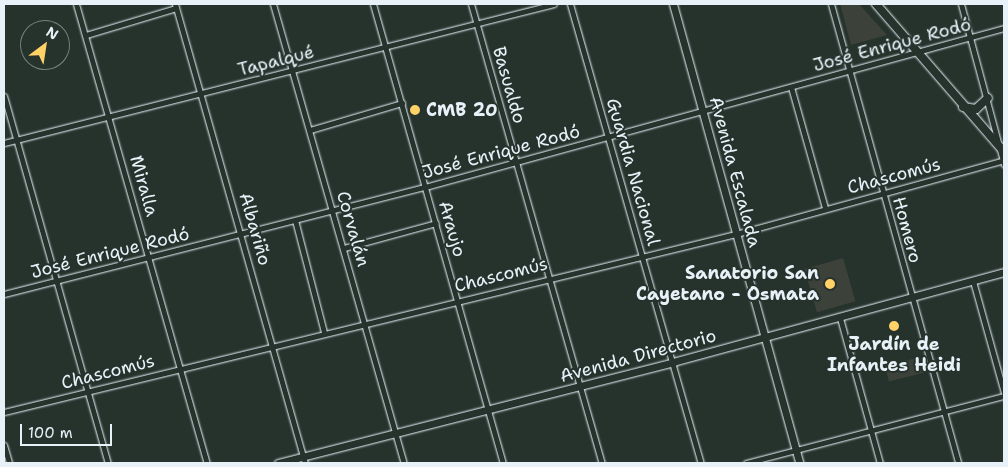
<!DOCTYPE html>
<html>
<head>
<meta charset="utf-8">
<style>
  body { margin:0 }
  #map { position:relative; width:1008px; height:467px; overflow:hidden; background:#26332d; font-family:"Shantell Sans",sans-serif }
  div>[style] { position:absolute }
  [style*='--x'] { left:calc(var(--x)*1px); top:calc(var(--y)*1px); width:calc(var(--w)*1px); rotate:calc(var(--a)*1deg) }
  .built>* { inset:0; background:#3c423a; transform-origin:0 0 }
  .roads { filter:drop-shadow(0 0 1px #e8f1f8) drop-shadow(0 0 1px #e8f1f8) }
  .street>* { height:5px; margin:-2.5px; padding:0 2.5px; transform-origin:2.5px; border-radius:2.5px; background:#26332d }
  .secondary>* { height:7px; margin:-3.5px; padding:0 3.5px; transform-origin:3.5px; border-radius:3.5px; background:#26332d }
  .primary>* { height:8px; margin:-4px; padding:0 4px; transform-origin:4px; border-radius:4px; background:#26332d }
  .dots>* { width:14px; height:14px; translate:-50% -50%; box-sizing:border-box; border:2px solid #26332d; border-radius:50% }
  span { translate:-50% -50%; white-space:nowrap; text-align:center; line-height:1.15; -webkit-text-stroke:4px #26332d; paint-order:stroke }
  .street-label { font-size:18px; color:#e8f1f8 }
  .poi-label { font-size:18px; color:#e8f1f8; font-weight:700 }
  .left { translate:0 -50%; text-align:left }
  .right { translate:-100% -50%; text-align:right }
  .frame { position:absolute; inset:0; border:5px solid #e8f1f8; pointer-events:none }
  .north { position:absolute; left:20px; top:20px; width:50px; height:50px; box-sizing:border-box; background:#26332d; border:1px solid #747f7e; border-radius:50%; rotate:31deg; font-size:14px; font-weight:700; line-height:20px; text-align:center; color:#e8f1f8 }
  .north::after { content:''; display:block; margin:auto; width:18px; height:22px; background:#ffd166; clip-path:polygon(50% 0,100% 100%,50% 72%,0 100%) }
  .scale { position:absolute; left:20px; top:424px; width:92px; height:22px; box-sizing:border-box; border:2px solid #e8f1f8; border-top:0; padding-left:6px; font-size:15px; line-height:18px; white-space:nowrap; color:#e8f1f8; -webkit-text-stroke:4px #26332d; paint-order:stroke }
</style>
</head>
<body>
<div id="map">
  <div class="built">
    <i style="clip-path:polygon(840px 4px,859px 4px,887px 35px,851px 45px)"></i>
    <i style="left:843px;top:258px;width:45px;height:40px;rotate:74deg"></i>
    <i style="left:921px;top:357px;width:16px;height:37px;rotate:76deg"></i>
  </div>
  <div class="roads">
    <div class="street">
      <i style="--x:76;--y:4;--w:477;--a:74.1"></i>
      <i style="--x:175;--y:4;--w:477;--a:74.2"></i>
      <i style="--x:273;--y:4;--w:477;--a:74.1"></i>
      <i style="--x:373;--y:4;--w:477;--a:74.2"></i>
      <i style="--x:471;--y:4;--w:477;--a:74.1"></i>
      <i style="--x:570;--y:4;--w:477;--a:74.1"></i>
      <i style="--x:831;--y:4;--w:476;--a:74.5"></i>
      <i style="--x:961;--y:4;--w:166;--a:75"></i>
      <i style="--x:86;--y:35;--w:94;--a:-16.7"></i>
      <i style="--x:791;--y:87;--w:126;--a:74.3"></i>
      <i style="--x:4;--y:96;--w:381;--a:74.2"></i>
      <i style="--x:310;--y:130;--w:96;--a:-16.4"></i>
      <i style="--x:4;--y:143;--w:567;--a:-14.18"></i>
      <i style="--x:295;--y:220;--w:116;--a:75.5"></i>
      <i style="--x:344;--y:248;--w:95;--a:-15.2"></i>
      <i style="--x:973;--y:281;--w:116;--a:74.5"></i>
      <i style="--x:4;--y:294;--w:434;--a:-14.3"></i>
      <i style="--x:425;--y:187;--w:600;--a:-15.36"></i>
      <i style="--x:840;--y:318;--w:150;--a:74.6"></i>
      <i style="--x:4;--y:412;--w:753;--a:-13.67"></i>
      <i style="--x:736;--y:234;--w:278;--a:-15.4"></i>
      <i style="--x:4;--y:445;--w:19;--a:74"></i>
      <i style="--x:746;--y:463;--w:267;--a:-14.6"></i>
    </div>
    <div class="secondary">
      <i style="--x:673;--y:4;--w:476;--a:74.6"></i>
      <i style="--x:278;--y:463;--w:408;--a:-14.3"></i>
      <i style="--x:673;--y:362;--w:343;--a:-15.2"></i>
    </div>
    <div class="primary">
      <i style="--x:876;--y:4;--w:196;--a:49.1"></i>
      <i style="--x:963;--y:107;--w:13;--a:9"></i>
      <i style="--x:976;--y:109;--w:16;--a:-43"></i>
    </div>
  </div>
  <div class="dots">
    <i style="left:415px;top:110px;background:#ffd166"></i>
    <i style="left:830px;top:284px;background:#ffd166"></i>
    <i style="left:894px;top:326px;background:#ffd166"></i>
  </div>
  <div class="street-label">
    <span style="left:892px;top:45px;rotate:-15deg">José Enrique Rodó</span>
    <span style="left:276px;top:61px;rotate:-14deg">Tapalqué</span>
    <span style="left:509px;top:85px;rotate:74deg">Basualdo</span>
    <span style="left:501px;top:152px;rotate:-15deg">José Enrique Rodó</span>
    <span style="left:633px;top:172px;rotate:74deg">Guardia Nacional</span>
    <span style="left:735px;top:172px;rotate:75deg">Avenida Escalada</span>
    <span style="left:894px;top:176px;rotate:-15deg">Chascomús</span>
    <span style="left:144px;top:186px;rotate:74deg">Miralla</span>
    <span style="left:255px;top:229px;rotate:74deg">Albariño</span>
    <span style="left:353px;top:229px;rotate:74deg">Corvalán</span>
    <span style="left:452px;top:229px;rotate:74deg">Araujo</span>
    <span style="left:907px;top:230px;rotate:75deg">Homero</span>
    <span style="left:110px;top:253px;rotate:-14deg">José Enrique Rodó</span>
    <span style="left:501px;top:275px;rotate:-14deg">Chascomús</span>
    <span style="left:638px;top:356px;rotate:-15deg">Avenida Directorio</span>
    <span style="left:108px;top:372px;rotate:-14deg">Chascomús</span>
  </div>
  <div class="poi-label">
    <span class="left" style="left:426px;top:110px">CMB 20</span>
    <span class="right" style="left:819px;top:284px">Sanatorio San<br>Cayetano - Osmata</span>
    <span style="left:894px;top:355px">Jardín de<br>Infantes Heidi</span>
  </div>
  <div class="frame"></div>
  <div class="north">N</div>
  <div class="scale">100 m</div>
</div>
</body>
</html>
